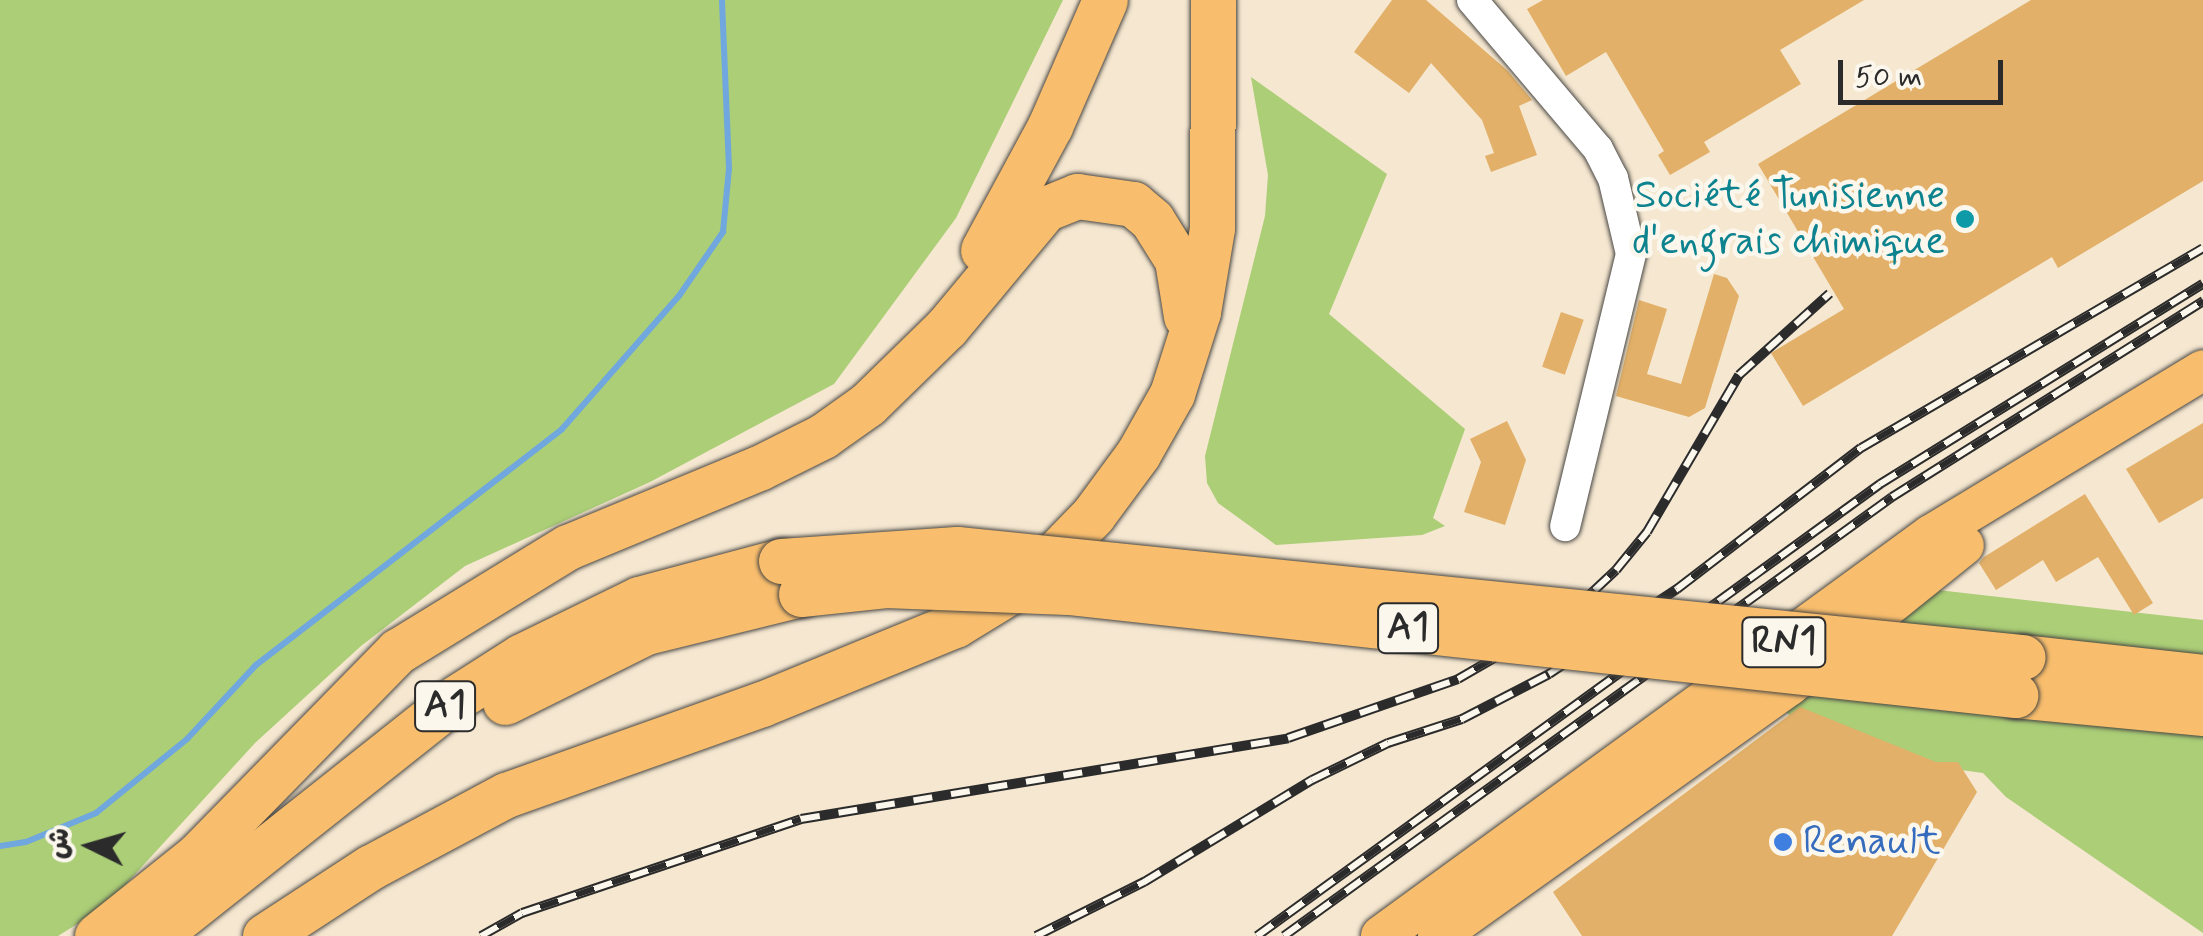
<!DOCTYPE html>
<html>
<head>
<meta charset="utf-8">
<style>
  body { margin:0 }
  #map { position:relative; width:2203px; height:936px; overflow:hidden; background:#f5e7d0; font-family:Mynerve,"Playpen Sans Arabic",sans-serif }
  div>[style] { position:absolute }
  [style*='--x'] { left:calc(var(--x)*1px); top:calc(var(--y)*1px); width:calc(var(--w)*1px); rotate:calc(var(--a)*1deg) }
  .green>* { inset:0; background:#abce77 }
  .stream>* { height:6px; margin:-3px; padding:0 3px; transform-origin:3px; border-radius:3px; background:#6fa7de }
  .building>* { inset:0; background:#e2b068; transform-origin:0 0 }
  .roads { filter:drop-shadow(0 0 2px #494744) drop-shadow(0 0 2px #494744) }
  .minor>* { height:30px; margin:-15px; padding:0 15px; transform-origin:15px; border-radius:15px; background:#fff }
  .major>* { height:40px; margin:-20px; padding:0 20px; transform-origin:20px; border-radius:20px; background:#f9be6d }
  .highway>* { height:45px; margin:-22.5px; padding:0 22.5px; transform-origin:22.5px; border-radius:22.5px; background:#f9be6d }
  .rail>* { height:10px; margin-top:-5px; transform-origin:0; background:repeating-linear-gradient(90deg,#fbf7ec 0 19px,#2b2b2b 0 38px); box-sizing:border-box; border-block:2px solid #2b2b2b }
  .bridges { filter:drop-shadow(0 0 2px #494744) drop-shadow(0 0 2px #494744) }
  .highway-bridge>* { height:45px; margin:-22.5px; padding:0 22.5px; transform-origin:22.5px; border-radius:22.5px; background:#f9be6d }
  .dots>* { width:28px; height:28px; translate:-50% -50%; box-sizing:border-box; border:5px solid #fbf7ec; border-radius:50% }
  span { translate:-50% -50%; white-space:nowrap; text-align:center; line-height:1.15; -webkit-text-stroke:9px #fbf7ec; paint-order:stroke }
  .shield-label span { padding:2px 8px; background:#fbf7ec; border:2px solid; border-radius:8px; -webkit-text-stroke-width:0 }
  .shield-label { font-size:38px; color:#2b2b2b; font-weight:700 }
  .culture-label { font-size:40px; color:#0d838f }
  .right { translate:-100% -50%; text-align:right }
  .shop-label { font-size:40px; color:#366cbe }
  .left { translate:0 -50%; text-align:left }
  .north { position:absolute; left:40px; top:796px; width:100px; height:100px; -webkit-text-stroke:8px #fbf7ec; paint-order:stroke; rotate:275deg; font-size:28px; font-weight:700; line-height:40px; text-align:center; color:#2b2b2b }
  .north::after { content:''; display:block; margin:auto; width:35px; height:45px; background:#2b2b2b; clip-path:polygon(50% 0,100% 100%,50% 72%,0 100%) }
  .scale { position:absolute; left:1838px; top:60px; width:165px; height:45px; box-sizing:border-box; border:5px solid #2b2b2b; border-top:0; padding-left:12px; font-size:30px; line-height:35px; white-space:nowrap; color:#2b2b2b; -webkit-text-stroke:8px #fbf7ec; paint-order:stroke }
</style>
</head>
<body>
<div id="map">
  <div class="green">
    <i style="clip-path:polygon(0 0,1063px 0,956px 218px,834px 384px,650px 482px,465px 566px,361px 646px,255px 743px,106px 906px,58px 936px,0 936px)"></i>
    <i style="clip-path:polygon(1251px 77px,1387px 174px,1329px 314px,1465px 429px,1433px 518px,1445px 526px,1422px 535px,1276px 545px,1218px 503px,1207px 483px,1205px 456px,1265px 216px,1268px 175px)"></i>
    <i style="clip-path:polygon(1929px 589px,2203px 620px,2203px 933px,2006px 797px,1983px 773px,1829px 752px,1776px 703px)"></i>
  </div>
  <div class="stream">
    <i style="--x:0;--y:846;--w:26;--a:-9"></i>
    <i style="--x:26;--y:842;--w:76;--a:-22.5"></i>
    <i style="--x:96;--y:813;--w:117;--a:-39.1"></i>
    <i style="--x:187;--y:739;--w:101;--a:-47"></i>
    <i style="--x:256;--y:665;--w:386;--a:-37.6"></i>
    <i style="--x:562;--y:429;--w:177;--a:-48.7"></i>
    <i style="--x:679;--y:296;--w:78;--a:-55.5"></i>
    <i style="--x:723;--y:232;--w:64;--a:-84.6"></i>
    <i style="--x:729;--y:168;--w:168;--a:-92.4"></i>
  </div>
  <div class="building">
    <i style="clip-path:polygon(1392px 0,1426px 0,1508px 71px,1532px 100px,1519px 106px,1537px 155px,1491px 172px,1485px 156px,1494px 153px,1482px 120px,1431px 63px,1409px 93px,1354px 52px)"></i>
    <i style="clip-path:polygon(1543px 0,1864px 0,1780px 50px,1801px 84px,1704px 142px,1710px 152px,1670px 175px,1658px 155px,1664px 151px,1606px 52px,1566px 76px,1527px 9px)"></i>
    <i style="clip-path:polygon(2031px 0,2203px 0,2203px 181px,2058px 268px,2052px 257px,1803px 406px,1771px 353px,1844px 309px,1758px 164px)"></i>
    <i style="clip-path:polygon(1714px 274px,1727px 278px,1739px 296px,1705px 408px,1689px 417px,1616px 396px,1639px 300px,1667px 309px,1647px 374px,1681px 384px)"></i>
    <i style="left:1561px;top:312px;width:24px;height:58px;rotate:19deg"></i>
    <i style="clip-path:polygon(1507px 421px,1526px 460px,1505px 525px,1464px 512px,1481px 462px,1470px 439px)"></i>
    <i style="clip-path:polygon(2203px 423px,2203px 498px,2159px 523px,2126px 469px)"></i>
    <i style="clip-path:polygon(2085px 494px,2153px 603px,2134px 615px,2098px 557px,2056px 582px,2043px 560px,1996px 590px,1979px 563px,1984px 557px)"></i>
    <i style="clip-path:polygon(1800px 707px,1936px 762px,1958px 762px,1977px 792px,1892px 936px,1582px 936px,1553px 892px)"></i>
  </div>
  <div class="roads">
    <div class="minor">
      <i style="--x:1472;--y:0;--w:195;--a:49.8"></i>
      <i style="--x:1598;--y:149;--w:33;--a:63"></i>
      <i style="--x:1613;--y:178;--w:78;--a:76.7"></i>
      <i style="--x:1631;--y:254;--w:280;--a:103.6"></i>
    </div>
    <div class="major">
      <i style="--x:1381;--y:936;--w:681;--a:-36.1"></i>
      <i style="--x:1931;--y:535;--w:318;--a:-31.2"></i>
      <i style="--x:1438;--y:936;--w:432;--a:-35.5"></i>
      <i style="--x:1790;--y:685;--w:223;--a:-38.8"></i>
    </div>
    <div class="highway">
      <i style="--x:983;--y:250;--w:141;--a:-61.6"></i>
      <i style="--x:1050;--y:126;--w:137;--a:-66.4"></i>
      <i style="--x:2023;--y:657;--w:181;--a:6.3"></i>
      <i style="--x:2015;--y:695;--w:189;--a:5.5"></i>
      <i style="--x:505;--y:702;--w:157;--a:-26.4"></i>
      <i style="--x:646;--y:632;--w:160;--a:-13.8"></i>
      <i style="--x:97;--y:936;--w:129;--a:-38.7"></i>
      <i style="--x:198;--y:855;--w:286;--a:-45.6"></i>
      <i style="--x:398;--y:651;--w:199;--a:-31.5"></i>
      <i style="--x:568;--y:547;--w:207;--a:-22.5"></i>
      <i style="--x:759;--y:468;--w:72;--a:-26.6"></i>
      <i style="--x:823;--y:436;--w:55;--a:-35.4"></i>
      <i style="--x:868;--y:404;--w:109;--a:-44.3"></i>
      <i style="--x:946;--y:328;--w:155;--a:-50.2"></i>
      <i style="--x:1045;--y:209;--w:35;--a:-22"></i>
      <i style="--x:1077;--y:196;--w:57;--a:8.1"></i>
      <i style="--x:1133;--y:204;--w:25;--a:40"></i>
      <i style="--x:1152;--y:220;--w:47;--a:58"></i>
      <i style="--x:1177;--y:260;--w:57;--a:80.9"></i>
      <i style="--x:156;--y:936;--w:383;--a:-38.4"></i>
      <i style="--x:456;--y:698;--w:78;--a:-32.5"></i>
      <i style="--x:522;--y:656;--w:130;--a:-26"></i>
      <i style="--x:639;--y:599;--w:147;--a:-15"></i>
      <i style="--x:265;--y:936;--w:126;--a:-33.1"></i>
      <i style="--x:371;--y:867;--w:153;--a:-28.1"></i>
      <i style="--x:506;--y:795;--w:272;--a:-19.6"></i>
      <i style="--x:762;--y:704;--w:209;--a:-22.3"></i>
      <i style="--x:955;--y:625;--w:90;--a:-31.4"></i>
      <i style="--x:1032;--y:578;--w:88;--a:-45.9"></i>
      <i style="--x:1093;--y:515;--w:76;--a:-53.6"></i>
      <i style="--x:1138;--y:454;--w:69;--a:-60.5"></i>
      <i style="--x:1172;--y:394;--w:86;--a:-72.4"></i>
      <i style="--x:1198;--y:312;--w:85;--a:-80.5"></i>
      <i style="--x:1212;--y:228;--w:228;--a:-89.7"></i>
    </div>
  </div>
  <div class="rail">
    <i style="--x:481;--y:936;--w:47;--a:-29.3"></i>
    <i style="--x:522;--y:913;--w:294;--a:-18.6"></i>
    <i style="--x:801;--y:819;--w:494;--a:-9.4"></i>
    <i style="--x:1288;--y:738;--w:180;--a:-19.1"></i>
    <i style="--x:1458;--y:679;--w:126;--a:-30"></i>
    <i style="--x:1567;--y:616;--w:67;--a:-43.2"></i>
    <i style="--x:1616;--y:570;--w:49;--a:-50.8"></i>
    <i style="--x:1647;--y:532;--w:182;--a:-59.6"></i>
    <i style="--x:1739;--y:375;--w:122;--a:-42"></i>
    <i style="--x:1036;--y:936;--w:121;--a:-26.6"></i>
    <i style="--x:1144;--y:882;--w:197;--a:-31.3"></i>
    <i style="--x:1312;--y:780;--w:85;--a:-26"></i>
    <i style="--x:1388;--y:743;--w:78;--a:-18"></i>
    <i style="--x:1462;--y:719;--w:98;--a:-27.3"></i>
    <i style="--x:1549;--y:674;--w:154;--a:-33.6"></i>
    <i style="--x:1677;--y:589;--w:232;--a:-37.5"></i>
    <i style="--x:1861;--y:448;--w:396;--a:-30.3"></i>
    <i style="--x:1257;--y:936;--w:770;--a:-35.96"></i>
    <i style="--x:1880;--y:484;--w:380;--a:-31.8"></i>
    <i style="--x:1284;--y:936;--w:750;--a:-35.83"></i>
    <i style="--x:1892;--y:497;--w:368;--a:-32.2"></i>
  </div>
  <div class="bridges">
    <div class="highway-bridge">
      <i style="--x:781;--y:561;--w:176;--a:-3.9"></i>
      <i style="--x:957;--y:549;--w:1071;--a:5.79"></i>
      <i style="--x:801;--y:594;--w:85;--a:-6"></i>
      <i style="--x:886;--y:585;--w:182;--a:2.2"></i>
      <i style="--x:1068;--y:592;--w:953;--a:6.21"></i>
    </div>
  </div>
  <div class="dots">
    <i style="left:1965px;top:219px;background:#0f9aa8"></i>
    <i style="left:1783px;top:842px;background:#3f7fe0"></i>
  </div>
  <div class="shield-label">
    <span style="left:1408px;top:628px">A1</span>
    <span style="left:1784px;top:642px">RN1</span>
    <span style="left:445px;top:706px">A1</span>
  </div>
  <div class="culture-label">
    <span class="right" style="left:1945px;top:219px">Société Tunisienne<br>d'engrais chimique</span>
  </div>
  <div class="shop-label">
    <span class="left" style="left:1803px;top:842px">Renault</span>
  </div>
  <div class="north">ش</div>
  <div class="scale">50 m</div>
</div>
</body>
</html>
